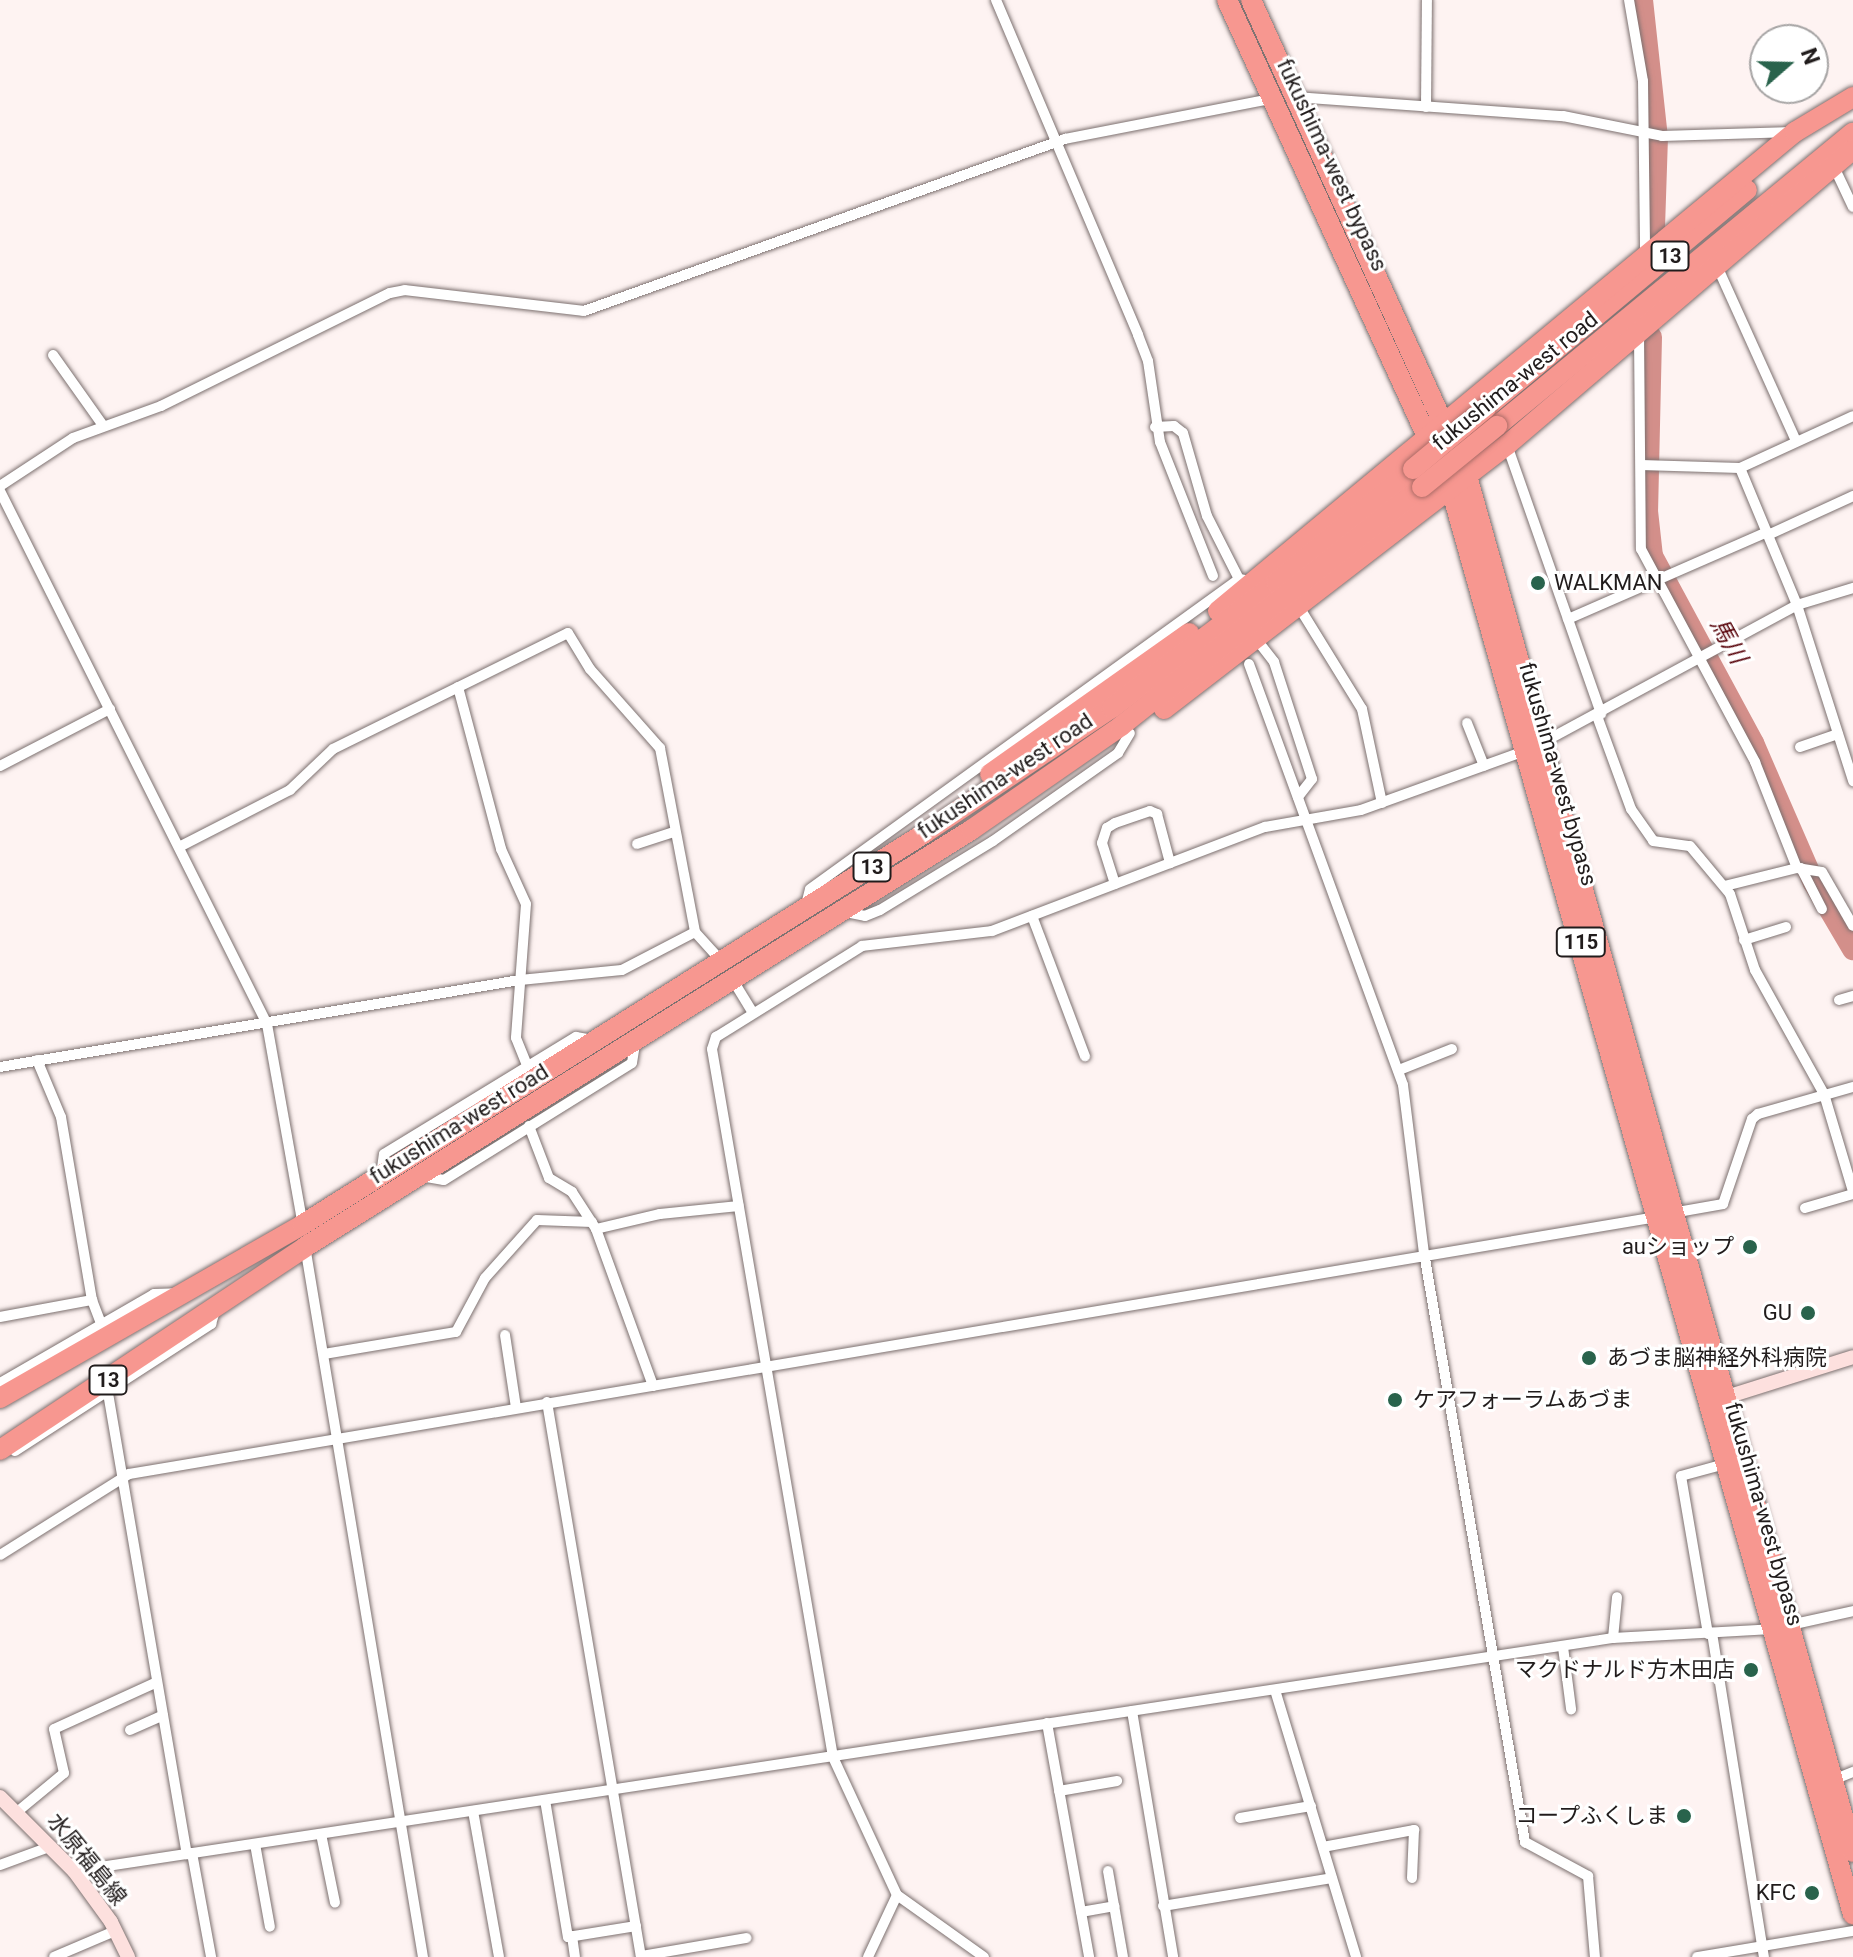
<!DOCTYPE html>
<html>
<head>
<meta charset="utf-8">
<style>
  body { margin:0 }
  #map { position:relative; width:1853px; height:1957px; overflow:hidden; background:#fef3f2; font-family:Roboto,"Noto Sans JP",sans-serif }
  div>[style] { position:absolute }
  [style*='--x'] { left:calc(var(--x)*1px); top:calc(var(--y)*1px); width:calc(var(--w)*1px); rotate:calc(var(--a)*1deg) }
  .river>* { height:22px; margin:-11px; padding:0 11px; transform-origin:11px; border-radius:11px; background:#d38f8a }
  .roads { filter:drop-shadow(0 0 2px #7c706f) drop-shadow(0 0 2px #7c706f) }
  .street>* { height:10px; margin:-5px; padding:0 5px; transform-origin:5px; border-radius:5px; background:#fff }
  .secondary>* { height:14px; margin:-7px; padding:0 7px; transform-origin:7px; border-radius:7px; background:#fde0de }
  .highway>* { height:20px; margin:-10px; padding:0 10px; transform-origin:10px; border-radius:10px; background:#f79790 }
  .bridges { filter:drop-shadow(0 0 2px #ac6c67) drop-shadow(0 0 2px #ac6c67) }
  .highway-bridge>* { height:20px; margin:-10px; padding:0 10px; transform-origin:10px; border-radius:10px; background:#f79790 }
  .dots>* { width:22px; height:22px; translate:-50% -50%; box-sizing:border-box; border:4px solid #fff; border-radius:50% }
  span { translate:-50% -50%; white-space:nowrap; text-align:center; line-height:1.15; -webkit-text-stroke:6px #fff; paint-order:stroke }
  .shield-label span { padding:2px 6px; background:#fff; border:2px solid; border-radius:6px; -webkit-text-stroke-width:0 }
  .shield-label { font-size:20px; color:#211c1c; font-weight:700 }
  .street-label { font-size:22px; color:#211c1c }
  .poi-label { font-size:22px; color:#211c1c }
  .left { translate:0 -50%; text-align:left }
  .right { translate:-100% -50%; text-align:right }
  .water-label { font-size:24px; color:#59050c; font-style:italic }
  .north { position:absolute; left:1749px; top:24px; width:80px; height:80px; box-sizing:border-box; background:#fff; border:2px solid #a6a4a4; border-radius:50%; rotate:70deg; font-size:22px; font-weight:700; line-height:32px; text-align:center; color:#211c1c }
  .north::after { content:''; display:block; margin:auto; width:28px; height:36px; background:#29634c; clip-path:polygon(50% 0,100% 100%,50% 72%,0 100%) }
</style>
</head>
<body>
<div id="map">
  <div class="river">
    <i style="--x:1642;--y:0;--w:138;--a:83.8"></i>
    <i style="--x:1657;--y:137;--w:90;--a:91.9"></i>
    <i style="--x:1651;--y:337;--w:174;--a:91.3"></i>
    <i style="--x:1647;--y:511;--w:45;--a:83.7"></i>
    <i style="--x:1652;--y:556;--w:213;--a:61.6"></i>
    <i style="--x:1753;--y:743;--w:153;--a:66.5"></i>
    <i style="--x:1814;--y:883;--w:77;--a:59.4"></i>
  </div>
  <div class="roads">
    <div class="street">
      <i style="--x:996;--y:0;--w:364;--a:67"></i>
      <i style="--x:1138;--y:335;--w:28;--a:69"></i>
      <i style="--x:1148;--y:361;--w:82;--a:81.6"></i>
      <i style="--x:1160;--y:442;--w:144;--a:68.4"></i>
      <i style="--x:1629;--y:0;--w:82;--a:80.2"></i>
      <i style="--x:1643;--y:81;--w:175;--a:89.3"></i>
      <i style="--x:1295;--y:97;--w:269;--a:4.1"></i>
      <i style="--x:1563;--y:116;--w:101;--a:11.4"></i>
      <i style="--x:1662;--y:136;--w:131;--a:-1.7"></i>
      <i style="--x:1426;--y:107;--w:107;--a:-89.5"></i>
      <i style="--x:1835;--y:169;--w:42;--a:64.7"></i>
      <i style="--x:1717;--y:266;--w:192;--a:65.7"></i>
      <i style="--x:1639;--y:334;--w:215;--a:89.5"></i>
      <i style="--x:1641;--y:549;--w:242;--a:61.8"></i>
      <i style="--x:1755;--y:762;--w:114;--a:68.4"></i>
      <i style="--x:1797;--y:868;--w:74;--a:166"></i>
      <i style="--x:53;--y:355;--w:85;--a:54.6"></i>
      <i style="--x:1155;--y:427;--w:19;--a:-3"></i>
      <i style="--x:1174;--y:426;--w:11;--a:38"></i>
      <i style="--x:1183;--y:433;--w:86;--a:73.9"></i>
      <i style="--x:1207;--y:516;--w:71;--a:63.1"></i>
      <i style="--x:1239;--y:579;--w:6;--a:9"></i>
      <i style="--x:1507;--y:445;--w:285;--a:70.7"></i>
      <i style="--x:1641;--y:465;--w:99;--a:1.7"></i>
      <i style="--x:1740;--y:468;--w:124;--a:-24.7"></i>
      <i style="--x:1740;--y:468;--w:148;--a:67.4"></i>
      <i style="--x:1797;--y:605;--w:185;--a:72.3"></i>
      <i style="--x:0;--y:486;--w:87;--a:-33.3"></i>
      <i style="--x:73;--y:438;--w:94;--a:-20"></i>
      <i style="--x:161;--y:406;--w:255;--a:-26.3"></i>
      <i style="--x:390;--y:293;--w:15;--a:-11"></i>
      <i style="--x:405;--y:290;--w:180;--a:6.7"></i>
      <i style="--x:584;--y:311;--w:511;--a:-19.68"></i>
      <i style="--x:1065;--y:139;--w:214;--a:-11"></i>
      <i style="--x:0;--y:491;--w:596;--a:63.39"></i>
      <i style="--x:267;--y:1024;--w:205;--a:79.9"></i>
      <i style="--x:1768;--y:535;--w:94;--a:-24.6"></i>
      <i style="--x:1299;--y:607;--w:120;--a:58.3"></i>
      <i style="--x:1362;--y:709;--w:96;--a:78"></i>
      <i style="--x:1568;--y:619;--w:217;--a:-23.6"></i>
      <i style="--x:1257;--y:640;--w:28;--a:52"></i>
      <i style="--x:1274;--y:662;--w:123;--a:72"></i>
      <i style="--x:1312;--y:779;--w:23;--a:128"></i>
      <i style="--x:1249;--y:664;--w:448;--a:69.9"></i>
      <i style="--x:1403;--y:1085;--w:169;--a:82.9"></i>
      <i style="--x:1424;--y:1253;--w:598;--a:80.27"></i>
      <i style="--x:1525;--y:1842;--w:72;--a:28.4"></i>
      <i style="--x:1588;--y:1876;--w:81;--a:85.1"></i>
      <i style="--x:458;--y:687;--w:168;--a:75.1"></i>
      <i style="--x:501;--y:849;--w:60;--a:65.6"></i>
      <i style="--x:526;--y:904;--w:134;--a:94.3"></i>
      <i style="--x:516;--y:1038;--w:29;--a:68"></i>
      <i style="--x:1597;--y:716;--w:99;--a:69.9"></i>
      <i style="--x:1631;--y:809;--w:39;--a:55"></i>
      <i style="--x:1653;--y:841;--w:37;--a:8"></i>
      <i style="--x:1690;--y:846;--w:62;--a:50.2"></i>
      <i style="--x:1730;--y:894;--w:80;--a:71.8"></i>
      <i style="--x:1755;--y:970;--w:142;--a:60.9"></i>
      <i style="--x:1824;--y:1094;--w:101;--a:73.4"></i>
      <i style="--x:1467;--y:723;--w:46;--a:68.4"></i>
      <i style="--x:1540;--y:744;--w:292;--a:-28.4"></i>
      <i style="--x:1797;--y:605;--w:59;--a:-16.9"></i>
      <i style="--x:1800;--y:747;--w:40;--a:-18.9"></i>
      <i style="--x:0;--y:766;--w:124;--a:-27.4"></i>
      <i style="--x:637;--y:844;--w:40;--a:-18"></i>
      <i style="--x:179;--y:847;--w:125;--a:-27.2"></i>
      <i style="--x:290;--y:790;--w:59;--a:-43.6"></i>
      <i style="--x:333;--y:749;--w:262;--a:-26.3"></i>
      <i style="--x:568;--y:633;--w:42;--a:58.6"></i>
      <i style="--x:590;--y:669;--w:106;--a:48.5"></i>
      <i style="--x:660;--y:748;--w:187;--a:79.2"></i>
      <i style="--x:1797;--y:868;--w:25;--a:9"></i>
      <i style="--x:1822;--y:872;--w:62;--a:60.1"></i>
      <i style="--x:1801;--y:868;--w:46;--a:62.9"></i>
      <i style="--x:1115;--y:884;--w:43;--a:-107.6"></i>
      <i style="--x:1102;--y:843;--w:16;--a:-72"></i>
      <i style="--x:1107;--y:828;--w:9;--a:-32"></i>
      <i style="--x:1115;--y:823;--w:37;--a:-19"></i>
      <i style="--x:1150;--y:811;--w:8;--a:23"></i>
      <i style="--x:1157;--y:814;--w:51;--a:75.1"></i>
      <i style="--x:806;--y:905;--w:16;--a:-76"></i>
      <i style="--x:810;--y:889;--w:529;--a:-35.85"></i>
      <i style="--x:846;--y:912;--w:19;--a:12"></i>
      <i style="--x:865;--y:916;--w:16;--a:-22"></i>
      <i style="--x:880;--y:910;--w:132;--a:-31.4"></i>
      <i style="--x:993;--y:841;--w:153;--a:-35.1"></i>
      <i style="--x:1118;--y:753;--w:23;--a:-59"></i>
      <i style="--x:1032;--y:916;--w:150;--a:69.3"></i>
      <i style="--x:1744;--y:940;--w:44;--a:-17.2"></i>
      <i style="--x:731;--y:977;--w:42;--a:58.6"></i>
      <i style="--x:1839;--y:1000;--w:15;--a:-16"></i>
      <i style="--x:37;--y:1060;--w:62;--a:67.2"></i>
      <i style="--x:61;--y:1117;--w:186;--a:80.4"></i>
      <i style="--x:92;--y:1300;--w:26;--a:69"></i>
      <i style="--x:0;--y:1067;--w:527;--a:-9.5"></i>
      <i style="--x:520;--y:980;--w:102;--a:-5.6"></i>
      <i style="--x:622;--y:970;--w:82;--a:-27.5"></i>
      <i style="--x:695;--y:932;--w:42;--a:47.9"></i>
      <i style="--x:1399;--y:1070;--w:57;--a:-21.6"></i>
      <i style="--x:529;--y:1126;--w:56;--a:69"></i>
      <i style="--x:549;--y:1178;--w:27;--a:31"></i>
      <i style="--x:572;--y:1192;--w:44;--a:57"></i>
      <i style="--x:596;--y:1229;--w:167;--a:70"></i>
      <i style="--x:381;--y:1175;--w:21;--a:-82"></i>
      <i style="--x:384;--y:1154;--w:225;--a:-31.4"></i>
      <i style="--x:576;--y:1037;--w:17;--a:10"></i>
      <i style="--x:421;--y:1176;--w:23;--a:10"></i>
      <i style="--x:444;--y:1180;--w:221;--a:-31.9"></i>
      <i style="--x:632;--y:1063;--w:19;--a:-81"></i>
      <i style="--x:1805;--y:1208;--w:50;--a:-16.3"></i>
      <i style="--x:1672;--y:1213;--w:52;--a:-10"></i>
      <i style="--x:1723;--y:1204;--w:90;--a:-71.2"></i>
      <i style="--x:1752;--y:1119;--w:8;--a:-40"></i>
      <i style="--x:1758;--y:1114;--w:99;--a:-15.9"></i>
      <i style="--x:596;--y:1229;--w:66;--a:-13.2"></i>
      <i style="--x:660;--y:1214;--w:79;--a:-5.8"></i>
      <i style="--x:305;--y:1246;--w:721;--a:80.58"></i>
      <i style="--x:0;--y:1317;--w:94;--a:-10.5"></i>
      <i style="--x:505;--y:1335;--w:74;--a:81.4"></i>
      <i style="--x:324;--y:1354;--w:134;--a:-9.5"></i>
      <i style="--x:456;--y:1332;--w:61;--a:-61.8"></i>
      <i style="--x:485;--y:1278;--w:78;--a:-48.1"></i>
      <i style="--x:537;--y:1220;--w:55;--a:2.1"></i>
      <i style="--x:0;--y:1383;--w:178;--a:-30"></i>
      <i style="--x:154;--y:1294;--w:24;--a:-2"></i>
      <i style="--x:108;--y:1393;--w:468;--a:80.3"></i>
      <i style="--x:547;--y:1402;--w:563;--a:80.39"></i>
      <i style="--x:15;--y:1451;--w:234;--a:-32.9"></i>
      <i style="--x:211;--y:1324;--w:14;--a:-73"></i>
      <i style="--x:0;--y:1555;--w:152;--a:-32.1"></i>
      <i style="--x:129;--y:1474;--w:1549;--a:-9.55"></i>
      <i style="--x:1712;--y:1633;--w:328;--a:80.9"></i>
      <i style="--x:1708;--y:1634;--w:160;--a:-99.7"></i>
      <i style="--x:1681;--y:1476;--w:46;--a:-15.3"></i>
      <i style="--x:1613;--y:1638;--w:41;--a:-84.4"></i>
      <i style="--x:1563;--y:1647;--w:63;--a:82.6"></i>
      <i style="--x:1275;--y:1690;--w:279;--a:73.1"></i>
      <i style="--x:1132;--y:1711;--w:249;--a:80.5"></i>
      <i style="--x:1047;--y:1723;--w:238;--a:79.8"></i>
      <i style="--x:130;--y:1730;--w:36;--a:-24"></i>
      <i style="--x:1833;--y:1780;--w:22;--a:-22"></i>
      <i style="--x:1059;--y:1791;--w:59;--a:-9.8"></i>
      <i style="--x:545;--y:1800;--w:139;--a:80.5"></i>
      <i style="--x:568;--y:1937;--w:69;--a:-9.2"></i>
      <i style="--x:473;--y:1811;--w:148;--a:79.9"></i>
      <i style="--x:17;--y:1812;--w:61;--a:-39.7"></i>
      <i style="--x:64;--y:1773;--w:45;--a:-102.8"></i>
      <i style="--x:54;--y:1729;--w:113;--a:-24.5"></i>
      <i style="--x:1240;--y:1818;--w:72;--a:-9.6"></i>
      <i style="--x:321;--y:1834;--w:70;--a:78.5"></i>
      <i style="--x:255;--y:1844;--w:84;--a:79.8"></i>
      <i style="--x:1323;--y:1847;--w:93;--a:-10.6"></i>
      <i style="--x:1414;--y:1830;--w:48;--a:92.4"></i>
      <i style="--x:192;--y:1853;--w:106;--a:79.6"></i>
      <i style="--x:0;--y:1865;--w:55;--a:-20.1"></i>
      <i style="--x:74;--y:1871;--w:1557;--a:-8.61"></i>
      <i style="--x:1613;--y:1638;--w:159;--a:-3.2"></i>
      <i style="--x:1772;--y:1629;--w:83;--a:-12.5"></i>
      <i style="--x:1108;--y:1871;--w:87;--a:80.1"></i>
      <i style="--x:1163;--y:1906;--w:171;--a:-9.4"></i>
      <i style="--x:1081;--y:1912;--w:34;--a:-10"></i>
      <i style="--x:572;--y:1936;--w:21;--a:82"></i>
      <i style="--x:641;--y:1956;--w:107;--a:-9.7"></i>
      <i style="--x:54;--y:1957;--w:66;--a:-23.1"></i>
      <i style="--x:868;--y:1957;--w:68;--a:-64.9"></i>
      <i style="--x:984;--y:1957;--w:107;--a:-144.5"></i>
      <i style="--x:897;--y:1895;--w:152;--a:-114.9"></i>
      <i style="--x:833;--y:1757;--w:718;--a:-99.7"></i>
      <i style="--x:712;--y:1049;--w:13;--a:-72"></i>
      <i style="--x:716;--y:1037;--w:172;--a:-31.9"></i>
      <i style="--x:862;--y:946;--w:131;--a:-6.6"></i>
      <i style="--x:992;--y:931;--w:292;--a:-20.9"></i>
      <i style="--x:1265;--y:827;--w:97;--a:-10"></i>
      <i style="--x:1361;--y:810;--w:174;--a:-19.8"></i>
      <i style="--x:1697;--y:1957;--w:158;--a:-9.5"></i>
    </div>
    <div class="secondary">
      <i style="--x:1720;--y:1399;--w:139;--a:-17.5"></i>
      <i style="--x:0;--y:1797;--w:105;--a:45"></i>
      <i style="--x:74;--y:1871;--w:63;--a:54"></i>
      <i style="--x:111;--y:1922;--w:39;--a:64"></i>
    </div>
    <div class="highway">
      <i style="--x:1227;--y:0;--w:538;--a:65.39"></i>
      <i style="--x:1451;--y:489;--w:1481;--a:74.25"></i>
      <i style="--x:1251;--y:0;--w:523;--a:65.59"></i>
      <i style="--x:1467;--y:476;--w:1429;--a:74.33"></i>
      <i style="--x:1486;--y:408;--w:340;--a:-39.9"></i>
      <i style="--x:1497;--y:426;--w:461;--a:-39.5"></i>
      <i style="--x:1218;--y:611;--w:750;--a:-39.7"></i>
      <i style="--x:1795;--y:132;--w:68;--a:-31.1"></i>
      <i style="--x:1164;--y:709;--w:433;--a:-37.6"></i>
      <i style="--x:1507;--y:445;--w:455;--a:-40.5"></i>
      <i style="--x:990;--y:774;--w:244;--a:-35.3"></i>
      <i style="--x:0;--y:1398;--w:348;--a:-29.8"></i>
      <i style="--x:302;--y:1225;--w:736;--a:-32.18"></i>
      <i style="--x:925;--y:833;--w:225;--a:-33.8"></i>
      <i style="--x:1112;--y:708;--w:206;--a:-37.3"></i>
      <i style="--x:1276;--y:583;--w:178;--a:-39.8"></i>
      <i style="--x:0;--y:1450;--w:366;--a:-33.6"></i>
      <i style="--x:305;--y:1247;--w:786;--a:-32.05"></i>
      <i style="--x:971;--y:830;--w:183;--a:-34.7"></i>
      <i style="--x:1121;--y:726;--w:384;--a:-38.5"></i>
    </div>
  </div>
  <div class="bridges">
    <div class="highway-bridge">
      <i style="--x:1413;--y:469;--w:95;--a:-39.9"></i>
      <i style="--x:1422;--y:487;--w:97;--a:-39.1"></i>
    </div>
  </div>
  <div class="dots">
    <i style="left:1538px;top:583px;background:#29634c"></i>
    <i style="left:1750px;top:1247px;background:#29634c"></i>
    <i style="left:1808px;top:1313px;background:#29634c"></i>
    <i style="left:1589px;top:1358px;background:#29634c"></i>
    <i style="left:1395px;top:1400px;background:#29634c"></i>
    <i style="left:1751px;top:1670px;background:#29634c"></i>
    <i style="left:1684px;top:1816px;background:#29634c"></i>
    <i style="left:1812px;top:1893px;background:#29634c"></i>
  </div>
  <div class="shield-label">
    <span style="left:1670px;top:256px">13</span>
    <span style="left:872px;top:867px">13</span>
    <span style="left:1581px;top:942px">115</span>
    <span style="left:108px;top:1380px">13</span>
  </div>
  <div class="street-label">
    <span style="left:1332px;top:165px;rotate:65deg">fukushima-west bypass</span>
    <span style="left:1515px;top:381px;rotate:-39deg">fukushima-west road</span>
    <span style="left:1558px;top:774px;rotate:74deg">fukushima-west bypass</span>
    <span style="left:1005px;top:776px;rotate:-34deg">fukushima-west road</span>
    <span style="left:459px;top:1124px;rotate:-32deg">fukushima-west road</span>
    <span style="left:1764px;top:1514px;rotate:74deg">fukushima-west bypass</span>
    <span style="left:87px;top:1859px;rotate:51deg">水原福島線</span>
  </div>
  <div class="poi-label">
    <span class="left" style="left:1554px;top:583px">WALKMAN</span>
    <span class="right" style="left:1734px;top:1247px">auショップ</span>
    <span class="right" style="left:1792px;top:1313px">GU</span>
    <span class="left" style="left:1607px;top:1358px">あづま脳神経外科病院</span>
    <span class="left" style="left:1413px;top:1400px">ケアフォーラムあづま</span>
    <span class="right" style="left:1735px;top:1670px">マクドナルド方木田店</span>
    <span class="right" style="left:1668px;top:1816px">コープふくしま</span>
    <span class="right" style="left:1796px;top:1893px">KFC</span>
  </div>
  <div class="water-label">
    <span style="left:1728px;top:641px;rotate:61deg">馬川</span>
  </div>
  <div class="north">N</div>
</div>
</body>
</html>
